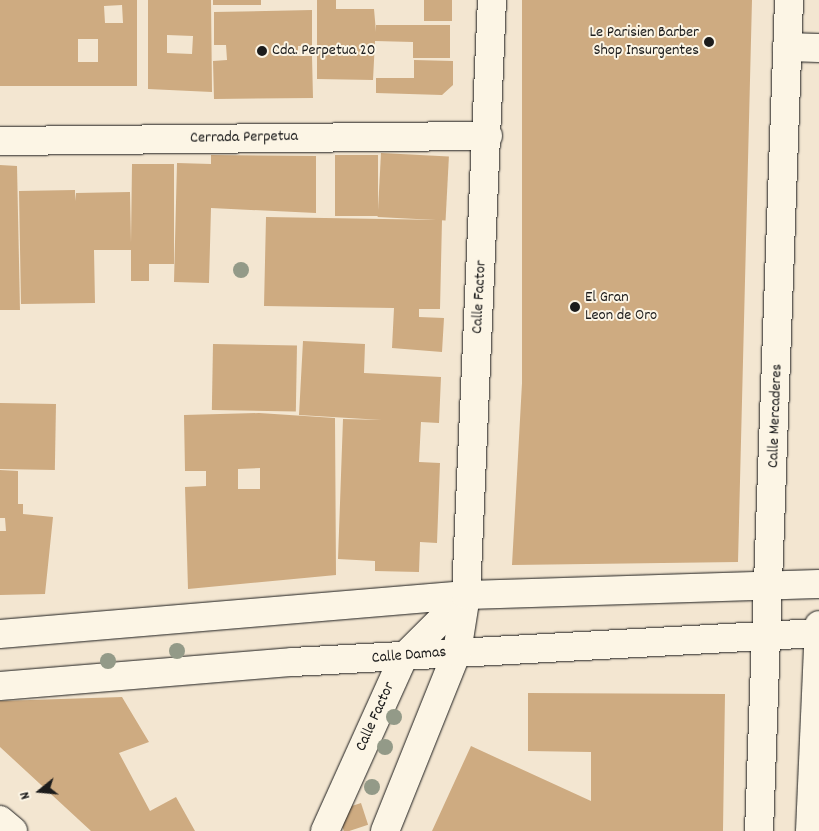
<!DOCTYPE html>
<html>
<head>
<meta charset="utf-8">
<style>
  body { margin:0 }
  #map { position:relative; width:819px; height:831px; overflow:hidden; background:#f3e6d1; font-family:Dekko,sans-serif }
  div>[style] { position:absolute }
  [style*='--x'] { left:calc(var(--x)*1px); top:calc(var(--y)*1px); width:calc(var(--w)*1px); rotate:calc(var(--a)*1deg) }
  .building>* { inset:0; background:#ceab81; transform-origin:0 0 }
  .roads { filter:drop-shadow(0 0 1px #1c1c1c) drop-shadow(0 0 1px #1c1c1c) }
  .minor>* { height:28px; margin:-14px; padding:0 14px; transform-origin:14px; border-radius:14px; background:#fcf5e5 }
  .trees>* { width:16px; height:16px; margin:-8px; border-radius:50%; background:#939a88 }
  .dots>* { width:14px; height:14px; translate:-50% -50%; box-sizing:border-box; border:2px solid #fcf5e5; border-radius:50% }
  span { translate:-50% -50%; white-space:nowrap; text-align:center; line-height:1.15; -webkit-text-stroke:4px #fcf5e5; paint-order:stroke }
  .poi-label { font-size:16px; color:#1c1c1c }
  .right { translate:-100% -50%; text-align:right }
  .left { translate:0 -50%; text-align:left }
  .street-label { font-size:16px; color:#1c1c1c }
  .north { position:absolute; left:15px; top:766px; width:50px; height:50px; -webkit-text-stroke:4px #fcf5e5; paint-order:stroke; rotate:253deg; font-size:14px; font-weight:700; line-height:20px; text-align:center; color:#1c1c1c }
  .north::after { content:''; display:block; margin:auto; width:18px; height:22px; background:#1c1c1c; clip-path:polygon(50% 0,100% 100%,50% 72%,0 100%) }
</style>
</head>
<body>
<div id="map">
  <div class="building">
    <i style="clip-path:polygon(evenodd,0 0,137px 0,137px 86px,0 86px,0 0,122px 5px,123px 23px,105px 23px,104px 6px,122px 5px,0 0,78px 39px,98px 39px,98px 62px,78px 62px,78px 39px)"></i>
    <i style="clip-path:polygon(evenodd,148px 0,211px 0,212px 92px,148px 89px,148px 0,167px 35px,193px 36px,192px 54px,167px 53px,167px 35px)"></i>
    <i style="left:213px;top:0;width:48px;height:5px"></i>
    <i style="clip-path:polygon(317px 0,336px 0,336px 9px,374px 9px,376px 32px,376px 25px,450px 25px,450px 58px,413px 58px,413px 42px,375px 41px,373px 80px,317px 79px)"></i>
    <i style="left:424px;top:0;width:28px;height:21px"></i>
    <i style="clip-path:polygon(522px 0,752px 0,738px 562px,512px 565px,522px 383px)"></i>
    <i style="clip-path:polygon(312px 10px,312px 46px,298px 46px,298px 56px,312px 56px,313px 98px,214px 99px,213px 61px,227px 60px,226px 45px,214px 45px,214px 12px)"></i>
    <i style="clip-path:polygon(414px 60px,453px 61px,453px 85px,442px 95px,376px 93px,376px 78px,414px 78px)"></i>
    <i style="left:381px;top:153px;width:68px;height:64px;rotate:3deg"></i>
    <i style="clip-path:polygon(211px 155px,316px 156px,316px 213px,211px 208px,209px 283px,174px 282px,177px 163px,211px 164px)"></i>
    <i style="left:335px;top:155px;width:43px;height:61px"></i>
    <i style="clip-path:polygon(132px 164px,174px 164px,174px 264px,149px 264px,149px 281px,131px 281px,131px 250px,94px 250px,95px 303px,21px 304px,19px 191px,75px 190px,75px 201px,76px 193px,130px 192px,131px 243px)"></i>
    <i style="clip-path:polygon(0 165px,17px 166px,20px 310px,0 310px)"></i>
    <i style="clip-path:polygon(266px 217px,442px 220px,440px 309px,419px 309px,419px 317px,444px 318px,442px 352px,392px 348px,394px 308px,264px 306px)"></i>
    <i style="clip-path:polygon(303px 341px,365px 344px,364px 373px,441px 377px,439px 423px,421px 422px,419px 462px,440px 463px,437px 543px,420px 542px,419px 572px,375px 571px,375px 561px,338px 559px,343px 419px,382px 420px,299px 415px)"></i>
    <i style="left:213px;top:344px;width:84px;height:66px;rotate:1deg"></i>
    <i style="left:0;top:403px;width:56px;height:66px;rotate:1deg"></i>
    <i style="clip-path:polygon(evenodd,259px 413px,335px 418px,336px 575px,188px 589px,185px 487px,206px 486px,206px 471px,185px 471px,184px 415px,259px 413px,260px 468px,260px 489px,238px 489px,238px 469px,260px 468px)"></i>
    <i style="clip-path:polygon(0 470px,18px 471px,18px 504px,23px 504px,23px 514px,53px 517px,45px 594px,0 595px,0 531px,6px 531px,5px 518px,0 518px)"></i>
    <i style="clip-path:polygon(528px 693px,725px 694px,723px 831px,432px 831px,471px 746px,591px 801px,591px 752px,528px 751px)"></i>
    <i style="clip-path:polygon(122px 697px,149px 742px,119px 753px,150px 811px,176px 797px,195px 831px,91px 831px,0 747px,0 701px)"></i>
    <i style="left:361px;top:803px;width:23px;height:25px;rotate:72deg"></i>
  </div>
  <div class="roads">
    <div class="minor">
      <i style="--x:787;--y:47;--w:32;--a:2"></i>
      <i style="--x:0;--y:141;--w:488;--a:-0.6"></i>
      <i style="--x:0;--y:634;--w:468;--a:-4.8"></i>
      <i style="--x:466;--y:595;--w:353;--a:-1.8"></i>
      <i style="--x:0;--y:686;--w:294;--a:-4.7"></i>
      <i style="--x:293;--y:662;--w:527;--a:-3.16"></i>
      <i style="--x:0;--y:820;--w:17;--a:40"></i>
      <i style="--x:325;--y:831;--w:190;--a:-65.7"></i>
      <i style="--x:403;--y:658;--w:89;--a:-45"></i>
      <i style="--x:385;--y:831;--w:193;--a:-68.1"></i>
      <i style="--x:457;--y:652;--w:58;--a:-81"></i>
      <i style="--x:466;--y:595;--w:596;--a:-87.5"></i>
      <i style="--x:759;--y:831;--w:832;--a:-87.93"></i>
      <i style="--x:810;--y:831;--w:206;--a:-87.5"></i>
    </div>
  </div>
  <div class="trees">
    <i style="left:241px;top:270px"></i>
    <i style="left:177px;top:651px"></i>
    <i style="left:108px;top:661px"></i>
    <i style="left:394px;top:717px"></i>
    <i style="left:385px;top:747px"></i>
    <i style="left:372px;top:787px"></i>
  </div>
  <div class="dots">
    <i style="left:709px;top:42px;background:#1c1c1c"></i>
    <i style="left:262px;top:51px;background:#1c1c1c"></i>
    <i style="left:575px;top:307px;background:#1c1c1c"></i>
  </div>
  <div class="poi-label">
    <span class="right" style="left:699px;top:42px">Le Parisien Barber<br>Shop Insurgentes</span>
    <span class="left" style="left:272px;top:51px">Cda. Perpetua 20</span>
    <span class="left" style="left:585px;top:307px">El Gran<br>Leon de Oro</span>
  </div>
  <div class="street-label">
    <span style="left:244px;top:138px;rotate:-1deg">Cerrada Perpetua</span>
    <span style="left:480px;top:297px;rotate:-87deg">Calle Factor</span>
    <span style="left:776px;top:416px;rotate:-88deg">Calle Mercaderes</span>
    <span style="left:409px;top:656px;rotate:-5deg">Calle Damas</span>
    <span style="left:376px;top:717px;rotate:-66deg">Calle Factor</span>
  </div>
  <div class="north">N</div>
</div>
</body>
</html>
